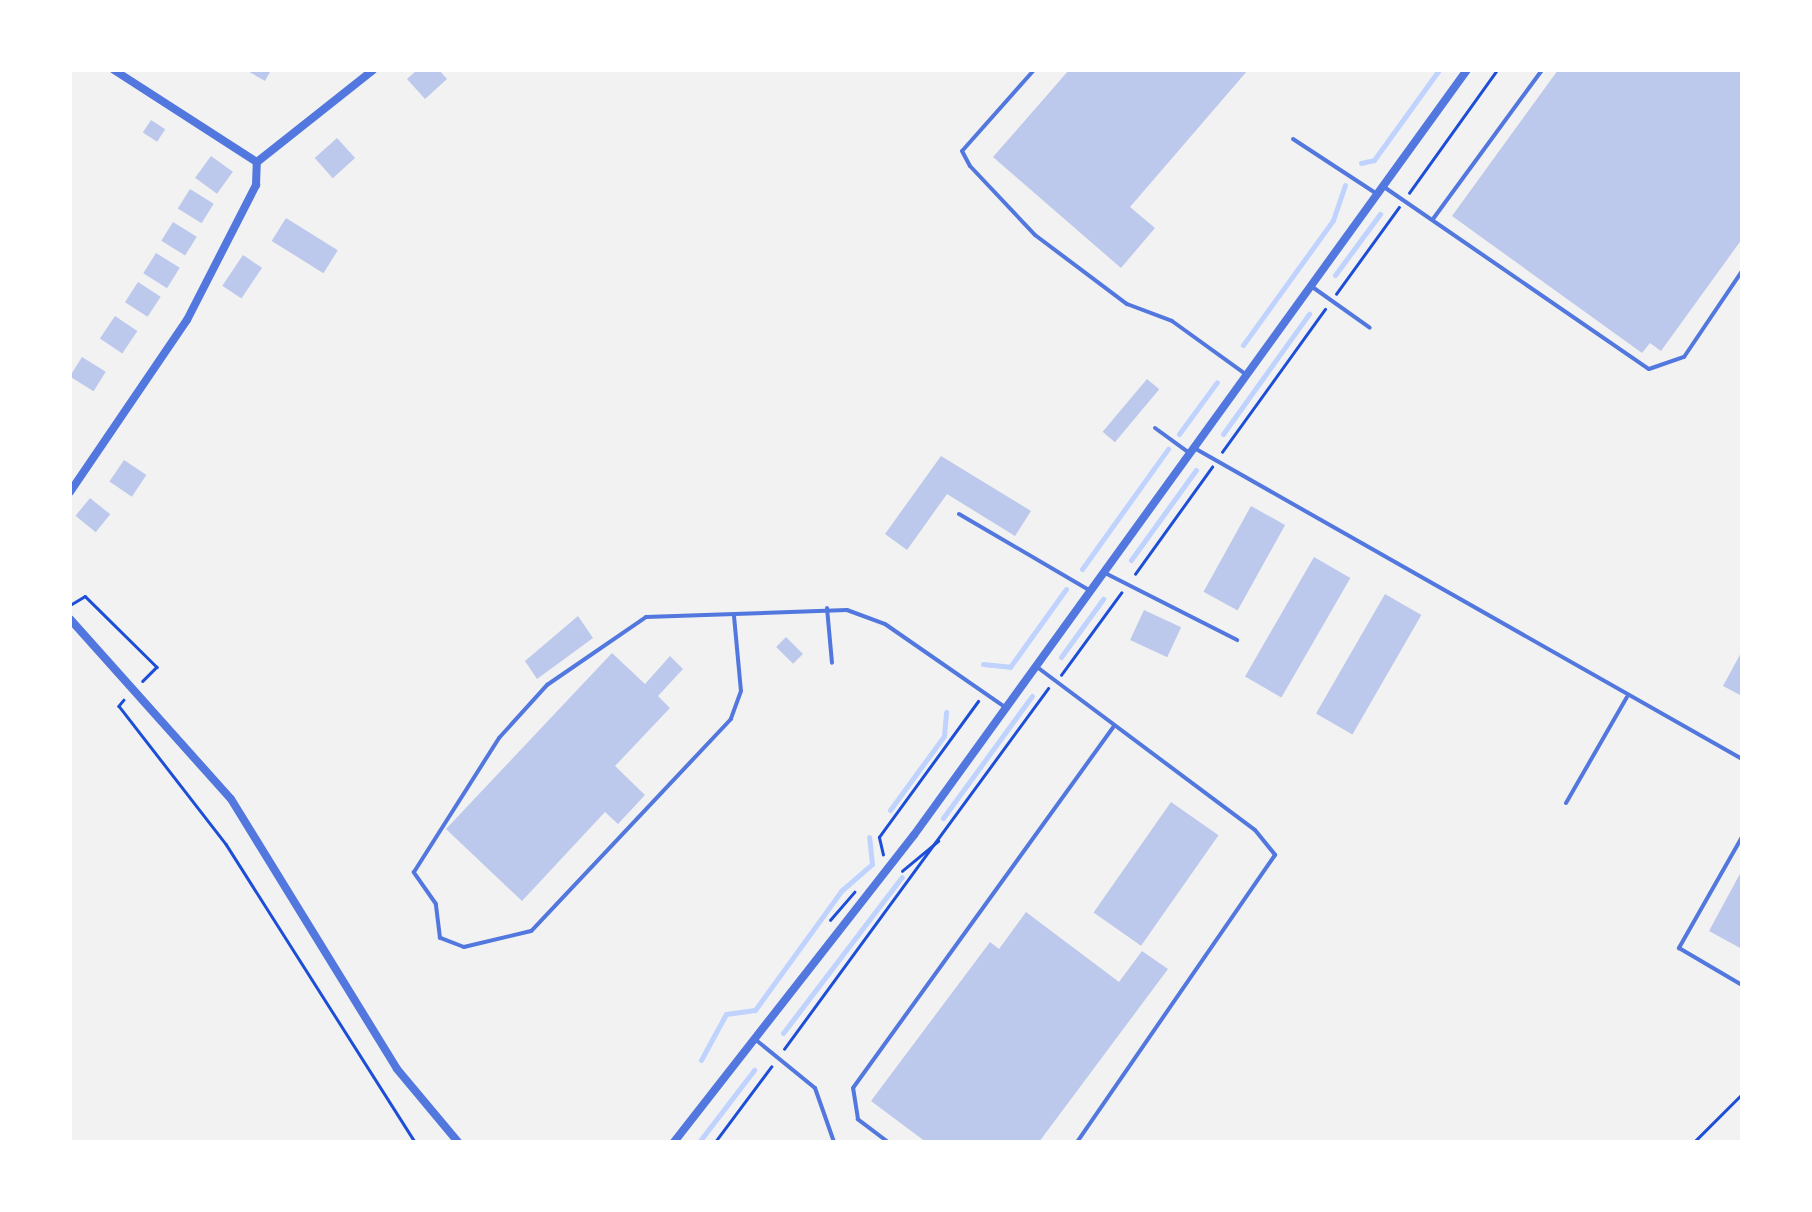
<!DOCTYPE html>
<html>
<head>
<meta charset="utf-8">
<style>
  body { margin:0 }
  #map { position:relative; width:1812px; height:1212px; overflow:hidden; background:#f2f2f2; font-family:"Crimson Pro",serif }
  div>[style] { position:absolute }
  [style*='--x'] { left:calc(var(--x)*1px); top:calc(var(--y)*1px); width:calc(var(--w)*1px); rotate:calc(var(--a)*1deg) }
  .stream>* { height:5px; margin:-2.5px; padding:0 2.5px; transform-origin:2.5px; border-radius:2.5px; background:#bfd3fe }
  .building>* { inset:0; background:#bdc9ec; transform-origin:0 0 }
  .path>* { height:2.5px; margin:-1.25px; padding:0 1.25px; transform-origin:1.25px; border-radius:1.25px; background:#1d4ed8 }
  .service>* { height:4px; margin:-2px; padding:0 2px; transform-origin:2px; border-radius:2px; background:#5277de }
  .minor>* { height:8px; margin:-4px; padding:0 4px; transform-origin:4px; border-radius:4px; background:#5277de }
  span { translate:-50% -50%; white-space:nowrap; text-align:center; line-height:1.15; -webkit-text-stroke:10px #fff; paint-order:stroke }
  .frame { position:absolute; inset:0; border:72px solid #fff; pointer-events:none }
</style>
</head>
<body>
<div id="map">
  <div class="stream">
    <i style="--x:1361;--y:163;--w:13;--a:-13"></i>
    <i style="--x:1374;--y:160;--w:111;--a:-54.2"></i>
    <i style="--x:1335;--y:275;--w:76;--a:-53.6"></i>
    <i style="--x:1243;--y:345;--w:154;--a:-54.2"></i>
    <i style="--x:1333;--y:220;--w:37;--a:-71"></i>
    <i style="--x:1179;--y:434;--w:64;--a:-53.8"></i>
    <i style="--x:1223;--y:434;--w:148;--a:-54.4"></i>
    <i style="--x:1131;--y:560;--w:111;--a:-54.2"></i>
    <i style="--x:1082;--y:569;--w:148;--a:-54.4"></i>
    <i style="--x:1061;--y:657;--w:72;--a:-54.1"></i>
    <i style="--x:983;--y:664;--w:27;--a:6"></i>
    <i style="--x:1010;--y:667;--w:96;--a:-54.3"></i>
    <i style="--x:890;--y:810;--w:92;--a:-53.9"></i>
    <i style="--x:944;--y:736;--w:24;--a:-85"></i>
    <i style="--x:943;--y:818;--w:151;--a:-53.9"></i>
    <i style="--x:783;--y:1033;--w:196;--a:-52.7"></i>
    <i style="--x:701;--y:1060;--w:52;--a:-61.5"></i>
    <i style="--x:726;--y:1014;--w:29;--a:-8"></i>
    <i style="--x:755;--y:1010;--w:147;--a:-54.1"></i>
    <i style="--x:841;--y:891;--w:41;--a:-41.1"></i>
    <i style="--x:872;--y:864;--w:27;--a:-96"></i>
    <i style="--x:699;--y:1142;--w:91;--a:-52.6"></i>
  </div>
  <div class="building">
    <i style="clip-path:polygon(246px 70px,271px 70px,265px 81px)"></i>
    <i style="clip-path:polygon(417px 70px,439px 70px,447px 79px,425px 99px,407px 79px)"></i>
    <i style="clip-path:polygon(1069px 70px,1248px 70px,1130px 207px,1155px 228px,1121px 268px,993px 157px)"></i>
    <i style="clip-path:polygon(1558px 70px,1742px 70px,1742px 239px,1661px 351px,1650px 343px,1642px 353px,1452px 216px)"></i>
    <i style="left:151px;top:120px;width:17px;height:15px;rotate:33deg"></i>
    <i style="left:337px;top:138px;width:27px;height:30px;rotate:48deg"></i>
    <i style="left:211px;top:156px;width:27px;height:27px;rotate:36deg"></i>
    <i style="left:190px;top:189px;width:28px;height:23px;rotate:32deg"></i>
    <i style="left:286px;top:218px;width:61px;height:27px;rotate:32deg"></i>
    <i style="left:173px;top:222px;width:28px;height:22px;rotate:32deg"></i>
    <i style="left:156px;top:253px;width:28px;height:24px;rotate:32deg"></i>
    <i style="left:243px;top:255px;width:23px;height:37px;rotate:34deg"></i>
    <i style="left:138px;top:282px;width:27px;height:24px;rotate:33deg"></i>
    <i style="left:115px;top:316px;width:27px;height:27px;rotate:34deg"></i>
    <i style="left:82px;top:357px;width:28px;height:23px;rotate:32deg"></i>
    <i style="left:1147px;top:379px;width:16px;height:69px;rotate:40deg"></i>
    <i style="clip-path:polygon(941px 456px,1031px 511px,1015px 536px,947px 494px,907px 550px,885px 534px)"></i>
    <i style="left:124px;top:460px;width:27px;height:26px;rotate:34deg"></i>
    <i style="left:90px;top:498px;width:26px;height:23px;rotate:39deg"></i>
    <i style="left:1251px;top:506px;width:39px;height:98px;rotate:29deg"></i>
    <i style="left:1314px;top:557px;width:42px;height:138px;rotate:30deg"></i>
    <i style="left:1385px;top:594px;width:42px;height:138px;rotate:30deg"></i>
    <i style="left:1144px;top:610px;width:41px;height:33px;rotate:25deg"></i>
    <i style="clip-path:polygon(578px 616px,593px 638px,537px 679px,525px 661px)"></i>
    <i style="left:786px;top:637px;width:24px;height:14px;rotate:45deg"></i>
    <i style="clip-path:polygon(1742px 651px,1742px 696px,1723px 686px)"></i>
    <i style="clip-path:polygon(612px 653px,645px 684px,670px 656px,683px 669px,658px 696px,670px 708px,615px 766px,645px 795px,618px 824px,605px 812px,522px 901px,446px 829px)"></i>
    <i style="left:1171px;top:802px;width:58px;height:135px;rotate:35deg"></i>
    <i style="clip-path:polygon(1742px 870px,1742px 949px,1709px 931px)"></i>
    <i style="clip-path:polygon(1026px 912px,1119px 982px,1142px 951px,1168px 969px,1039px 1142px,926px 1142px,871px 1101px,990px 942px,999px 949px)"></i>
  </div>
  <div class="path">
    <i style="--x:1409;--y:193;--w:151;--a:-54.4"></i>
    <i style="--x:1336;--y:294;--w:107;--a:-54.1"></i>
    <i style="--x:1222;--y:452;--w:176;--a:-54.2"></i>
    <i style="--x:1135;--y:574;--w:132;--a:-54.3"></i>
    <i style="--x:70;--y:605;--w:17;--a:-31"></i>
    <i style="--x:85;--y:596;--w:101;--a:44.6"></i>
    <i style="--x:157;--y:667;--w:20;--a:135"></i>
    <i style="--x:1061;--y:675;--w:102;--a:-53.8"></i>
    <i style="--x:124;--y:700;--w:8;--a:130"></i>
    <i style="--x:119;--y:706;--w:175;--a:52.2"></i>
    <i style="--x:226;--y:844;--w:353;--a:57.6"></i>
    <i style="--x:883;--y:855;--w:18;--a:-103"></i>
    <i style="--x:879;--y:837;--w:168;--a:-53.9"></i>
    <i style="--x:902;--y:871;--w:47;--a:-39.8"></i>
    <i style="--x:830;--y:920;--w:37;--a:-49"></i>
    <i style="--x:784;--y:1049;--w:447;--a:-53.8"></i>
    <i style="--x:715;--y:1142;--w:94;--a:-53.3"></i>
    <i style="--x:1694;--y:1142;--w:68;--a:-45"></i>
  </div>
  <div class="service">
    <i style="--x:1034;--y:70;--w:108;--a:131.6"></i>
    <i style="--x:962;--y:151;--w:17;--a:62"></i>
    <i style="--x:970;--y:166;--w:95;--a:46.7"></i>
    <i style="--x:1035;--y:235;--w:115;--a:36.9"></i>
    <i style="--x:1127;--y:304;--w:48;--a:20.7"></i>
    <i style="--x:1172;--y:321;--w:92;--a:35.8"></i>
    <i style="--x:1293;--y:139;--w:100;--a:33.2"></i>
    <i style="--x:1384;--y:187;--w:321;--a:34.5"></i>
    <i style="--x:1649;--y:369;--w:37;--a:-19"></i>
    <i style="--x:1684;--y:357;--w:104;--a:-56"></i>
    <i style="--x:1433;--y:219;--w:185;--a:-53.8"></i>
    <i style="--x:1311;--y:286;--w:72;--a:35.4"></i>
    <i style="--x:1155;--y:428;--w:41;--a:36"></i>
    <i style="--x:1196;--y:449;--w:628;--a:29.59"></i>
    <i style="--x:959;--y:514;--w:151;--a:30.3"></i>
    <i style="--x:1107;--y:574;--w:146;--a:26.9"></i>
    <i style="--x:827;--y:608;--w:55;--a:84.8"></i>
    <i style="--x:734;--y:616;--w:75;--a:84.7"></i>
    <i style="--x:741;--y:691;--w:30;--a:110"></i>
    <i style="--x:731;--y:719;--w:291;--a:133.3"></i>
    <i style="--x:531;--y:931;--w:69;--a:166.6"></i>
    <i style="--x:464;--y:947;--w:26;--a:-159"></i>
    <i style="--x:440;--y:938;--w:34;--a:-97"></i>
    <i style="--x:436;--y:904;--w:39;--a:-125"></i>
    <i style="--x:414;--y:872;--w:159;--a:-57.6"></i>
    <i style="--x:499;--y:738;--w:72;--a:-47.8"></i>
    <i style="--x:547;--y:685;--w:120;--a:-34.5"></i>
    <i style="--x:646;--y:617;--w:201;--a:-2"></i>
    <i style="--x:847;--y:610;--w:40;--a:20.2"></i>
    <i style="--x:885;--y:624;--w:146;--a:34.7"></i>
    <i style="--x:1037;--y:667;--w:272;--a:36.8"></i>
    <i style="--x:1255;--y:830;--w:32;--a:51"></i>
    <i style="--x:1275;--y:855;--w:349;--a:124.6"></i>
    <i style="--x:1566;--y:803;--w:122;--a:-60.1"></i>
    <i style="--x:1742;--y:837;--w:128;--a:119.6"></i>
    <i style="--x:1679;--y:948;--w:73;--a:30.4"></i>
    <i style="--x:756;--y:1040;--w:76;--a:39.1"></i>
    <i style="--x:815;--y:1088;--w:57;--a:70.6"></i>
    <i style="--x:888;--y:1142;--w:38;--a:-143"></i>
    <i style="--x:858;--y:1119;--w:31;--a:-99"></i>
    <i style="--x:853;--y:1088;--w:446;--a:-54.2"></i>
  </div>
  <div class="minor">
    <i style="--x:114;--y:70;--w:170;--a:32.8"></i>
    <i style="--x:70;--y:492;--w:208;--a:-55.8"></i>
    <i style="--x:187;--y:320;--w:152;--a:-62.9"></i>
    <i style="--x:256;--y:185;--w:23;--a:-88"></i>
    <i style="--x:257;--y:162;--w:148;--a:-38.4"></i>
    <i style="--x:70;--y:619;--w:241;--a:48.2"></i>
    <i style="--x:231;--y:799;--w:317;--a:58.4"></i>
    <i style="--x:397;--y:1069;--w:95;--a:50.1"></i>
    <i style="--x:674;--y:1142;--w:390;--a:-52"></i>
    <i style="--x:914;--y:835;--w:944;--a:-54.14"></i>
  </div>
  <div class="frame"></div>
</div>
</body>
</html>
